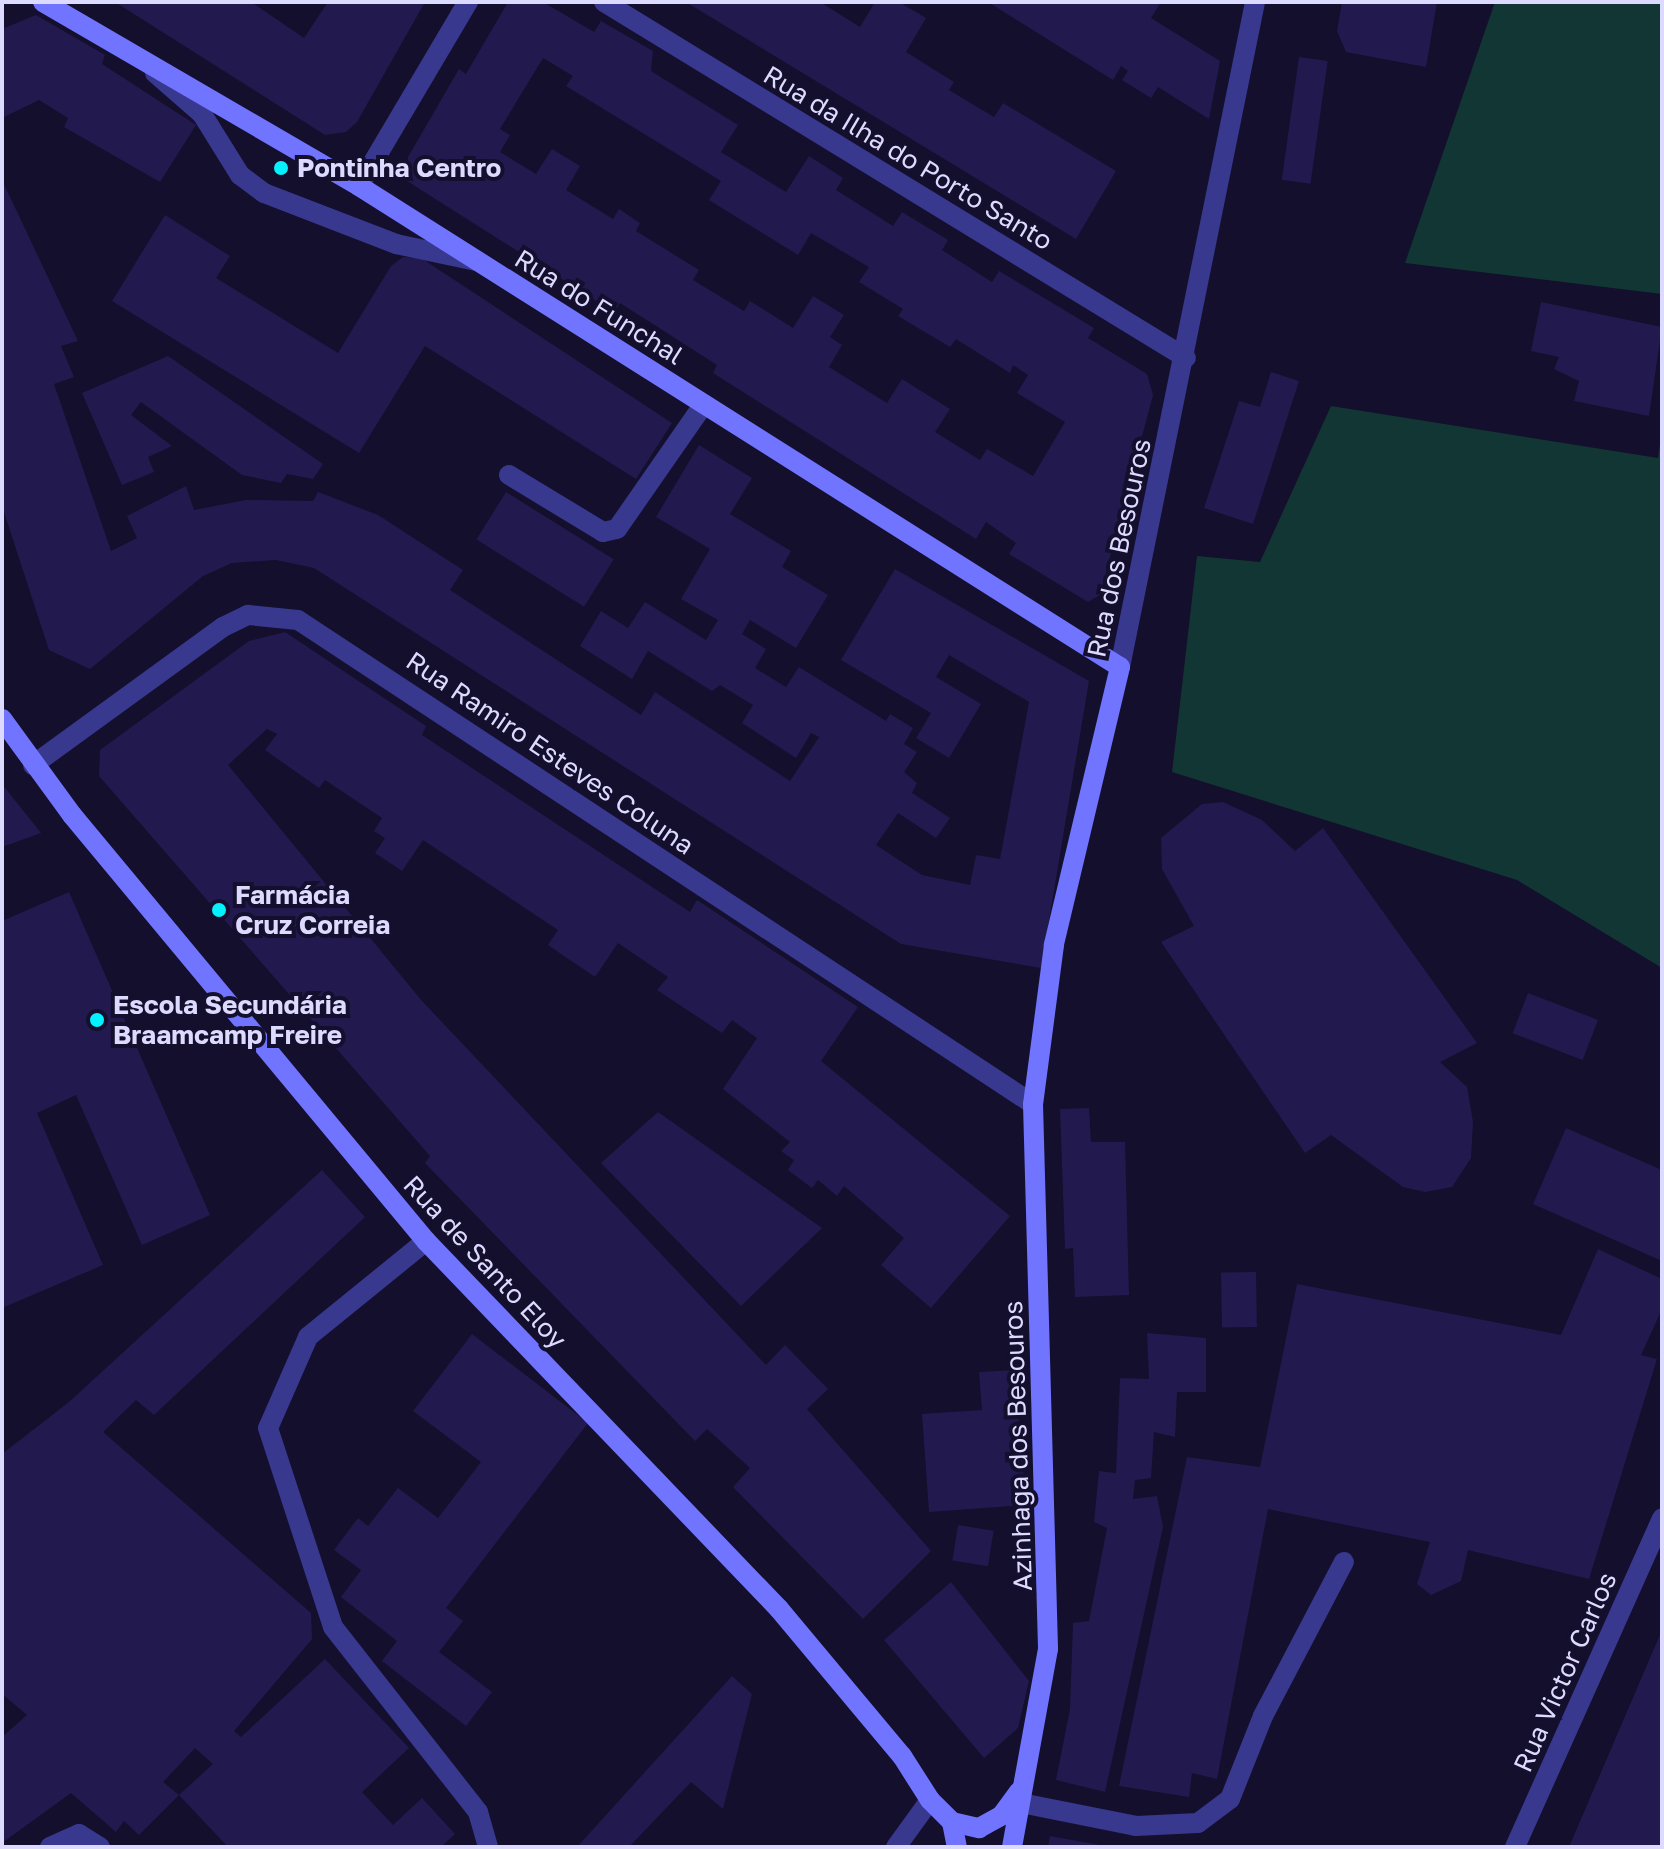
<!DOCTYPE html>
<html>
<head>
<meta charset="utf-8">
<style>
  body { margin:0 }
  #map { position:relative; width:1664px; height:1849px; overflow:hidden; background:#130f2c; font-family:"Golos Text",sans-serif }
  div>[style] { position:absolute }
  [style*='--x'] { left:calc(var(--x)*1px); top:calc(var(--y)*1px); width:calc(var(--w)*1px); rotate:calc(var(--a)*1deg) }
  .green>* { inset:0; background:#123633 }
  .building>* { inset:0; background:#221a4e; transform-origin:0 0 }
  .service>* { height:20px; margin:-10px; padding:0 10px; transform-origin:10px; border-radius:10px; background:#37388e }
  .minor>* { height:20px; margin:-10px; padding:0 10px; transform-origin:10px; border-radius:10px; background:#37388e }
  .tertiary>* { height:20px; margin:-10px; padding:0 10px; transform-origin:10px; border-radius:10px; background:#37388e }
  .secondary>* { height:20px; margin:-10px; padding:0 10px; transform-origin:10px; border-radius:10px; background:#7174ff }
  .dots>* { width:22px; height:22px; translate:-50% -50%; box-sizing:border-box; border:4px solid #130f2c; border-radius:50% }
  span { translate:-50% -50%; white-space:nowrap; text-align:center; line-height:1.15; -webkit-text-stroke:8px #130f2c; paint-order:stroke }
  .street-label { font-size:26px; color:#dddaff }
  .poi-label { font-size:26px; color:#dddaff; font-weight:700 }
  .left { translate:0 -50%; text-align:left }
  .frame { position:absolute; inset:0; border:4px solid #dddaff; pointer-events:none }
</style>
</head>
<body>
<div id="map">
  <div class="green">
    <i style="clip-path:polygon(1495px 2px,1662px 2px,1662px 294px,1405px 263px)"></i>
    <i style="clip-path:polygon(1331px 406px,1658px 458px,1662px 430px,1662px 968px,1517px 880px,1172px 772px,1197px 556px,1260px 562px)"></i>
  </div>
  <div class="building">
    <i style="clip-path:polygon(115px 2px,251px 2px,304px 38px,328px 2px,425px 2px,357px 122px,346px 132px,325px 135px)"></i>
    <i style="clip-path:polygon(evenodd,508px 2px,543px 2px,594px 32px,601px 21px,653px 51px,651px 71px,738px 125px,721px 152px,786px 192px,809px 156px,843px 178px,836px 190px,893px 226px,902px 212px,948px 240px,942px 250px,992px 282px,999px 271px,1051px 302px,1094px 328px,1088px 338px,1147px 374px,1153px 395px,1100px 595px,1088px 602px,1009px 554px,1016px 543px,986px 522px,976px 539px,713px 373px,717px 365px,620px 303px,614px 312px,407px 181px,408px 157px,459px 69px,466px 74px,508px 2px,543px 58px,573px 76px,566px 86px,721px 181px,709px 200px,798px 255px,811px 233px,869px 267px,859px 282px,903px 309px,898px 316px,950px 347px,956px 339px,1010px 373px,1013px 365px,1028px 375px,1017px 393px,1065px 422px,1033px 476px,987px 449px,980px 460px,935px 432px,950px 409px,902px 379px,887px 403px,829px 367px,842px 345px,830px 337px,844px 315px,813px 296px,793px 328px,750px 301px,744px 311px,693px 280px,699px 270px,636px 231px,640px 223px,619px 209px,613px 219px,566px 190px,580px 166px,552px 149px,536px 174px,500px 152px,510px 135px,500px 129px,543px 58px)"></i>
    <i style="clip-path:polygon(686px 2px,820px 2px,860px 27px,875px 2px,899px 2px,926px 18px,906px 52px,954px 82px,949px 90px,994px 117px,1003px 103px,1116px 171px,1076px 239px)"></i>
    <i style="clip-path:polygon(988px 2px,1161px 2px,1151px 18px,1220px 61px,1209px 119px,1158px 87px,1151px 98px,1122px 80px,1128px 71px,1121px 66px,1113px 80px)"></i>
    <i style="clip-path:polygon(1342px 2px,1437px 2px,1426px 67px,1346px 52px,1337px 31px)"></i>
    <i style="clip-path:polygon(36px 15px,105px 55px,102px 64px,196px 125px,160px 182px,64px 127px,68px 118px,39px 100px,2px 118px,2px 29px)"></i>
    <i style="left:1299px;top:57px;width:29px;height:124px;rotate:8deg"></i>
    <i style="clip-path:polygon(2px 180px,78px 341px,61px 346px,74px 377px,54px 384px,111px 551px,137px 538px,127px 516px,186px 486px,194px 510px,246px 500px,313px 501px,318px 492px,378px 515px,463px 570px,450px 590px,641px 715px,655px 692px,790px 781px,819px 737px,811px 733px,796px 758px,742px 723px,753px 705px,720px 685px,712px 691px,648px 651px,632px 679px,580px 646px,601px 611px,628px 628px,645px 602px,706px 640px,718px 620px,681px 599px,710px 549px,656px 517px,699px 445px,752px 478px,730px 514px,791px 551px,782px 567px,828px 595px,796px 648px,750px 620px,742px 634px,766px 649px,755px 668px,786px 687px,799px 667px,886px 721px,890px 714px,913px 728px,904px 744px,917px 752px,904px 772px,917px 783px,912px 793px,950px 818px,936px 838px,898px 813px,876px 845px,922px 875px,970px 885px,976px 855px,1000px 859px,1029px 702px,949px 655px,936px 677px,981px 704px,949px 758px,916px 738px,931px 713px,841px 660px,895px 569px,1089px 681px,1041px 968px,901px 944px,314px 568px,276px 560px,232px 563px,203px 576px,90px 669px,49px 650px,2px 506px)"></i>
    <i style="clip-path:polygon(165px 215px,230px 256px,216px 278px,338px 353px,391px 266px,403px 257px,421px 258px,672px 423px,636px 479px,425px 346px,359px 453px,112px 301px)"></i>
    <i style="clip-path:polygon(1541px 302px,1662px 327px,1649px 416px,1574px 401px,1579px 381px,1554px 369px,1559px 357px,1531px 351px)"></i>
    <i style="clip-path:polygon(168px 356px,323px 464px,313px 479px,287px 474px,281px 483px,242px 475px,141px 402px,131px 415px,172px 446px,148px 457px,154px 472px,122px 485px,82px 393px)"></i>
    <i style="clip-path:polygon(1271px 372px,1299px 381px,1253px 524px,1204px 508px,1239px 401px,1260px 407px)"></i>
    <i style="left:506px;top:492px;width:127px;height:56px;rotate:32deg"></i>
    <i style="clip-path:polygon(285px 632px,426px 726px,422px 735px,690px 912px,697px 900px,858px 1007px,821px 1061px,1010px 1216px,931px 1308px,881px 1265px,904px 1238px,844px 1186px,837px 1196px,818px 1180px,812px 1188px,788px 1170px,794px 1160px,781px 1151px,790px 1142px,723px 1089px,757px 1038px,732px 1020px,722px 1033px,657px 990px,668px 977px,618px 943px,595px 977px,548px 945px,558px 930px,423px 840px,402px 871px,375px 853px,385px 838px,374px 831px,382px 818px,325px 780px,319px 788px,265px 750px,277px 734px,267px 729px,228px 765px,422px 1001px,766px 1365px,785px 1345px,828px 1389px,807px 1409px,931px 1551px,863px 1619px,733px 1487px,750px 1468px,707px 1429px,695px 1441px,425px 1163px,430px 1156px,99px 776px,100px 750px,249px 641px)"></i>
    <i style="clip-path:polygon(2px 784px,41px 833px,2px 847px)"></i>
    <i style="clip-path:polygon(1223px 802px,1262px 820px,1295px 851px,1323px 828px,1477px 1043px,1440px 1062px,1467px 1087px,1473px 1122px,1471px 1158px,1452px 1187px,1425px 1192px,1403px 1187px,1331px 1135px,1305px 1153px,1161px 942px,1194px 926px,1162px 869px,1161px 838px,1202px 804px)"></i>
    <i style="clip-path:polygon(69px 892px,210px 1215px,142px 1245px,76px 1095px,37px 1113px,103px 1265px,2px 1308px,2px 921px)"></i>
    <i style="left:1528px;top:993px;width:75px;height:43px;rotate:21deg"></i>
    <i style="clip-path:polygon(1089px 1108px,1091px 1142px,1125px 1142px,1129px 1295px,1075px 1297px,1073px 1248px,1065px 1249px,1060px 1109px)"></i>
    <i style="clip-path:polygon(658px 1112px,822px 1228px,741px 1306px,601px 1163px)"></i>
    <i style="clip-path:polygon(1566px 1128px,1662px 1170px,1662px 1261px,1533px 1204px)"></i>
    <i style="clip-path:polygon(322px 1170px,365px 1217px,154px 1415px,136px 1400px,103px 1432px,311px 1613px,312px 1639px,234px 1731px,241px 1737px,325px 1659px,409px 1748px,362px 1792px,393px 1825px,422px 1798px,455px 1834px,441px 1847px,228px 1847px,179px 1795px,213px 1764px,195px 1748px,163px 1782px,179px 1795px,139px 1835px,124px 1821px,116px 1832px,71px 1793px,2px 1843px,2px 1737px,27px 1715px,2px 1694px,2px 1454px,69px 1402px)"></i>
    <i style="clip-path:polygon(1598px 1249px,1662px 1279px,1662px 1309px,1641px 1355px,1657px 1359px,1589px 1579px,1468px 1550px,1461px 1581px,1431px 1595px,1417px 1584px,1430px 1542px,1268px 1509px,1217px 1779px,1192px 1773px,1189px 1797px,1119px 1786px,1187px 1457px,1260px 1467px,1297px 1284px,1561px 1335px)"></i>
    <i style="left:1256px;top:1272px;width:55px;height:35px;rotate:89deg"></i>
    <i style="clip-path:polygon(1147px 1333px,1206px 1338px,1206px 1392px,1177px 1392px,1175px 1437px,1154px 1432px,1151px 1478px,1135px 1480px,1133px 1499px,1157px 1496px,1163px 1527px,1105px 1792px,1056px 1780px,1070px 1709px,1073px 1623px,1089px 1621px,1107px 1528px,1094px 1522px,1099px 1471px,1116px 1473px,1120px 1378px,1149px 1379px)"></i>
    <i style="clip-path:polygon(472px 1334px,588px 1423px,446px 1608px,463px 1621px,439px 1652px,492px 1692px,466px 1726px,382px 1661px,397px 1641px,341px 1597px,361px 1570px,334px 1550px,358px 1518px,368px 1526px,398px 1488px,438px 1518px,481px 1462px,413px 1411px)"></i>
    <i style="clip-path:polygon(1015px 1370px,1026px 1505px,929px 1512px,922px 1414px,982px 1410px,979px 1372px)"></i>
    <i style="left:958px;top:1525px;width:36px;height:36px;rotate:9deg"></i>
    <i style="clip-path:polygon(951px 1582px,1029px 1681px,1018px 1728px,984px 1758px,884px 1640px)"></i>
    <i style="clip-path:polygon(1662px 1630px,1662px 1847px,1569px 1847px)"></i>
    <i style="clip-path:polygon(732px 1676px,752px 1694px,723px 1809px,691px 1782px,629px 1847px,577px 1847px)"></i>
    <i style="clip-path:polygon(1050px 1836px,1100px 1845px,1099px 1847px,1048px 1847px)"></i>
  </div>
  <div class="service">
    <i style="--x:155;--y:73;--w:62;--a:41.1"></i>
    <i style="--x:202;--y:114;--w:72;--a:58.1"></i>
    <i style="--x:240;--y:175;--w:30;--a:37"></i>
    <i style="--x:264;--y:193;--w:142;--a:21.1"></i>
    <i style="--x:396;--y:244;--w:82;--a:12"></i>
    <i style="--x:509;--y:475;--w:110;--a:31.2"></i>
    <i style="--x:603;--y:532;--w:14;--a:-12"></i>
    <i style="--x:617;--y:529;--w:152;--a:-55.2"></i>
    <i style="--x:426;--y:1241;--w:152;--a:140.9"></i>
    <i style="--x:308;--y:1337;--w:99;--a:113.7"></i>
    <i style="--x:268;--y:1428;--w:209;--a:71.9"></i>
    <i style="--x:333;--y:1627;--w:235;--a:51.9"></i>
    <i style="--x:478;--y:1812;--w:36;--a:74"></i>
    <i style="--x:1021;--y:1803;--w:117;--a:11.3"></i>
    <i style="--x:1136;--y:1826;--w:62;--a:-2.8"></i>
    <i style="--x:1198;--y:1823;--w:40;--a:-37"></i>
    <i style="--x:1230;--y:1799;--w:89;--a:-68.3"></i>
    <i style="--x:1263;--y:1716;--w:174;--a:-62.3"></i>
    <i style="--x:50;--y:1847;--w:32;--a:-24"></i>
    <i style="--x:79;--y:1834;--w:25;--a:32"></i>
    <i style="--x:896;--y:1847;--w:58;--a:-54.1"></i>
    <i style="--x:1515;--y:1847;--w:360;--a:-65.9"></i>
  </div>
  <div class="minor">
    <i style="--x:604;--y:2;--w:682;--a:31.45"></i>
    <i style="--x:359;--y:186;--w:214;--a:-59.4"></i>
    <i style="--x:33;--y:765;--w:235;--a:-36"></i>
    <i style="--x:223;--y:627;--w:28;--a:-26"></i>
    <i style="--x:248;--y:615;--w:50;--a:5.7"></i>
    <i style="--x:298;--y:620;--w:880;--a:33.37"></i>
  </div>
  <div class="tertiary">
    <i style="--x:1120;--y:667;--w:679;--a:-78.52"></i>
  </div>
  <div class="secondary">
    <i style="--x:43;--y:2;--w:366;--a:30.2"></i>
    <i style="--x:359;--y:186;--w:900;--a:32.3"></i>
    <i style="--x:1120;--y:667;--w:286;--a:103.4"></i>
    <i style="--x:1054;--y:945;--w:160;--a:97.5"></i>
    <i style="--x:1033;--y:1104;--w:545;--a:88.42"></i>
    <i style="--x:1048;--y:1649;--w:201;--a:100.3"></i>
    <i style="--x:2;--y:719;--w:119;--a:53.9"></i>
    <i style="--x:72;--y:815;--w:554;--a:50.27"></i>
    <i style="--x:426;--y:1241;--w:510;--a:46.19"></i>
    <i style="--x:779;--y:1609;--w:192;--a:50.1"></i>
    <i style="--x:902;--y:1756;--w:52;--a:57.5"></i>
    <i style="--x:930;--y:1800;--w:31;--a:45"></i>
    <i style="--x:952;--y:1822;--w:28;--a:13"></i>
    <i style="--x:979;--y:1828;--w:26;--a:-29"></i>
    <i style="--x:1002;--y:1815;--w:29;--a:-54"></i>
    <i style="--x:952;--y:1822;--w:25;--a:79"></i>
  </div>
  <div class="dots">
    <i style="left:281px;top:168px;background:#06f1ff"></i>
    <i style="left:219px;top:910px;background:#06f1ff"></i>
    <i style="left:97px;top:1020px;background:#06f1ff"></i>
  </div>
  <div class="street-label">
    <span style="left:908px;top:158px;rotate:31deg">Rua da Ilha do Porto Santo</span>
    <span style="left:599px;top:307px;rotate:32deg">Rua do Funchal</span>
    <span style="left:1119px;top:548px;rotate:-78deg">Rua dos Besouros</span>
    <span style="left:550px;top:753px;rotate:34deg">Rua Ramiro Esteves Coluna</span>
    <span style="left:485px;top:1262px;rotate:47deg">Rua de Santo Eloy</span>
    <span style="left:1018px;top:1446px;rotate:-92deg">Azinhaga dos Besouros</span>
    <span style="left:1565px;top:1672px;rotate:-66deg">Rua Victor Carlos</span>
  </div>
  <div class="poi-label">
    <span class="left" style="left:297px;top:168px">Pontinha Centro</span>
    <span class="left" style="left:235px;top:910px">Farmácia<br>Cruz Correia</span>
    <span class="left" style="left:113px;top:1020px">Escola Secundária<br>Braamcamp Freire</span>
  </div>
  <div class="frame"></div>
</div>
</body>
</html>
